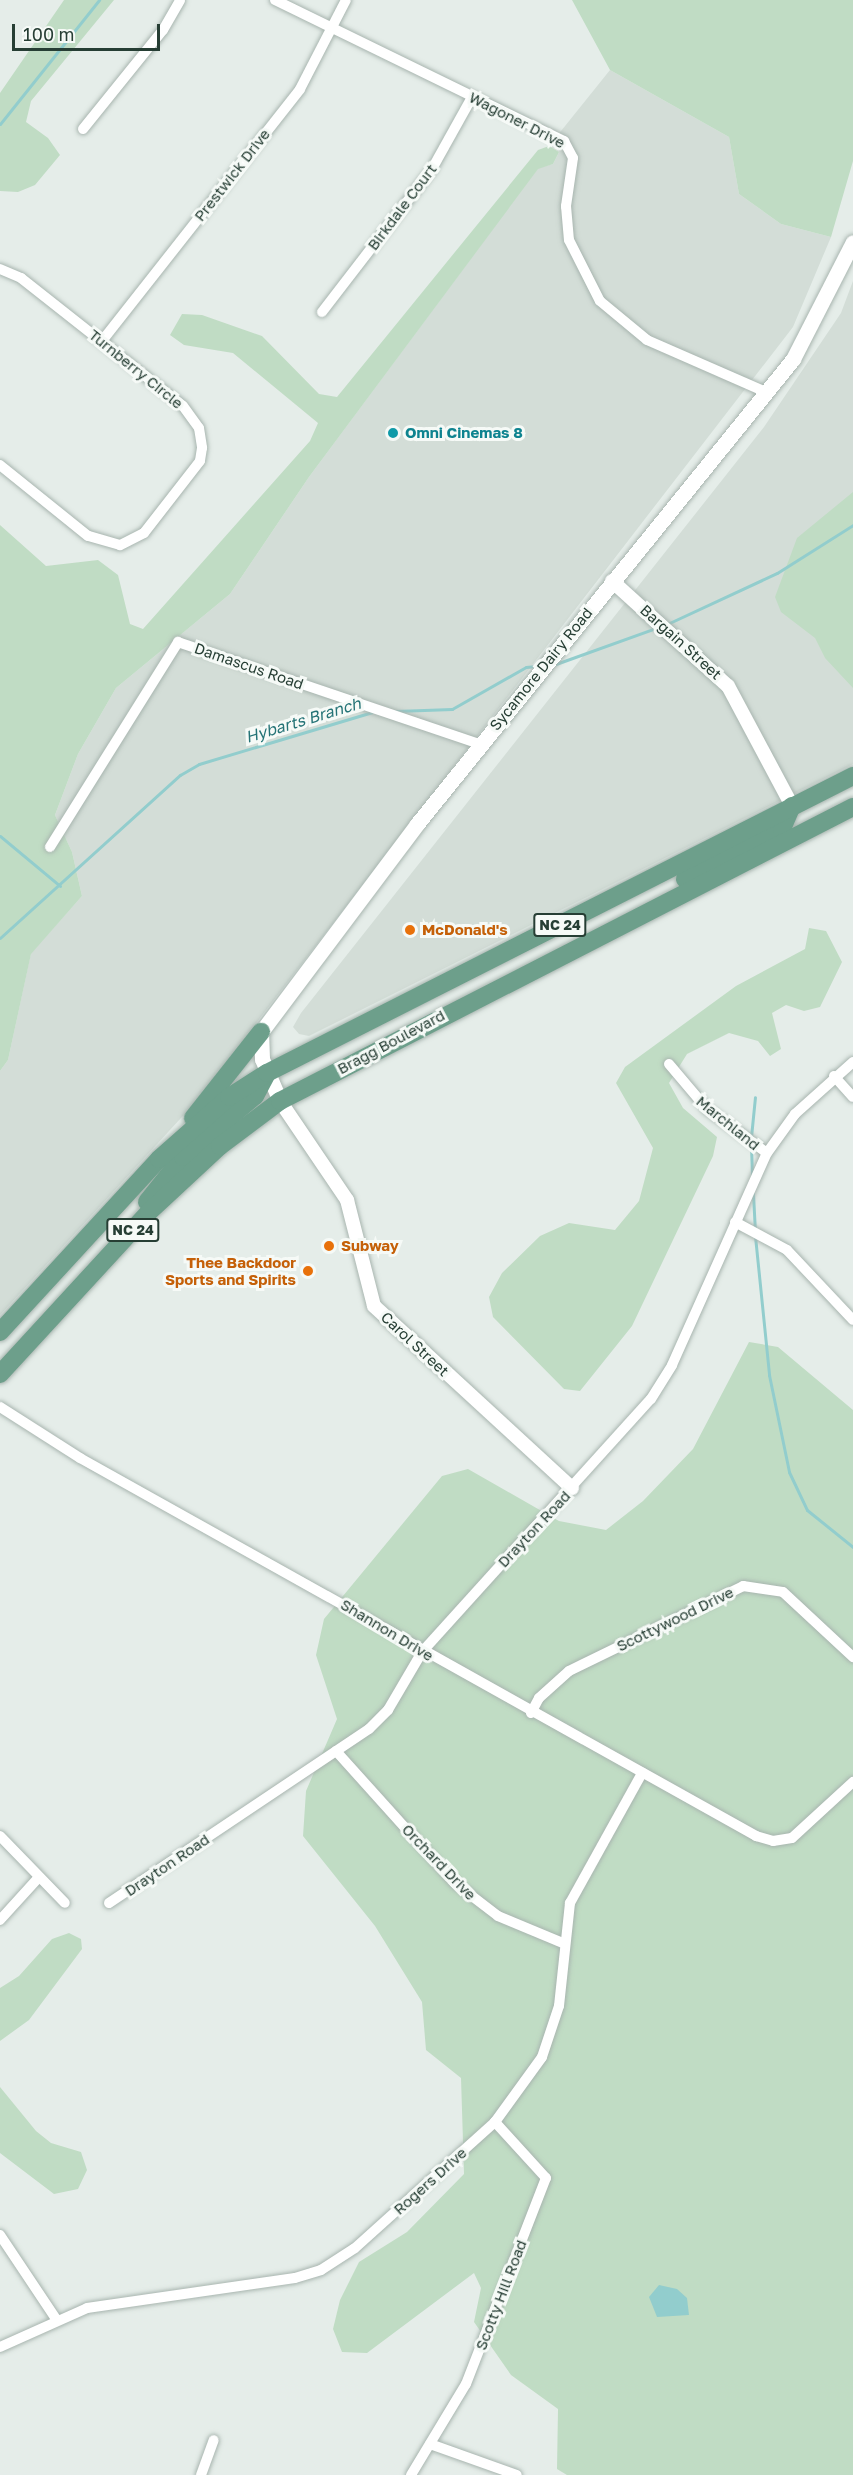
<!DOCTYPE html>
<html>
<head>
<meta charset="utf-8">
<style>
  body { margin:0 }
  #map { position:relative; width:853px; height:2475px; overflow:hidden; background:#e5ede9; font-family:"Golos Text",sans-serif }
  div>[style] { position:absolute }
  [style*='--x'] { left:calc(var(--x)*1px); top:calc(var(--y)*1px); width:calc(var(--w)*1px); rotate:calc(var(--a)*1deg) }
  .built>* { inset:0; background:#d3ddd7 }
  .green>* { inset:0; background:#c0dcc4 }
  .water>* { inset:0; background:#92cdcd }
  .stream>* { height:3px; margin:-1.5px; padding:0 1.5px; transform-origin:1.5px; border-radius:1.5px; background:#92cdcd }
  .roads { filter:drop-shadow(0 0 2px #a8b5af) drop-shadow(0 0 2px #a8b5af) }
  .minor>* { height:10px; margin:-5px; padding:0 5px; transform-origin:5px; border-radius:5px; background:#fff }
  .tertiary>* { height:14px; margin:-7px; padding:0 7px; transform-origin:7px; border-radius:7px; background:#fff }
  .secondary>* { height:15px; margin:-7.5px; padding:0 7.5px; transform-origin:7.5px; border-radius:7.5px; background:#fff }
  .primary>* { height:18px; margin:-9px; padding:0 9px; transform-origin:9px; border-radius:9px; background:#6d9f8b }
  .dots>* { width:16px; height:16px; translate:-50% -50%; box-sizing:border-box; border:3px solid #f6faf7; border-radius:50% }
  span { translate:-50% -50%; white-space:nowrap; text-align:center; line-height:1.15; -webkit-text-stroke:6px #f6faf7; paint-order:stroke }
  .shield-label span { padding:2px 4px; background:#f6faf7; border:2px solid; border-radius:4px; -webkit-text-stroke-width:0 }
  .shield-label { font-size:14px; color:#263e34; font-weight:700 }
  .street-label { font-size:15px; color:#263e34 }
  .culture-label { font-size:15px; color:#0d838f; font-weight:700 }
  .left { translate:0 -50%; text-align:left }
  .food-label { font-size:15px; color:#c56008; font-weight:700 }
  .right { translate:-100% -50%; text-align:right }
  .water-label { font-size:16px; color:#247376; font-style:italic }
  .scale { position:absolute; left:12px; top:24px; width:148px; height:27px; box-sizing:border-box; border:3px solid #263e34; border-top:0; padding-left:8px; font-size:18px; line-height:21px; white-space:nowrap; color:#263e34; -webkit-text-stroke:4px #f6faf7; paint-order:stroke }
</style>
</head>
<body>
<div id="map">
  <div class="built">
    <i style="clip-path:polygon(610px 70px,729px 137px,739px 194px,781px 224px,831px 237px,793px 327px,192px 1106px,0 1315px,0 1071px,8px 1060px,31px 953px,82px 896px,72px 852px,55px 815px,78px 754px,116px 688px,230px 594px,309px 477px,538px 168px,553px 164px,559px 152px,549px 146px)"></i>
    <i style="clip-path:polygon(853px 281px,853px 764px,309px 1036px,299px 1034px,293px 1027px,301px 1013px,764px 427px,841px 313px)"></i>
  </div>
  <div class="green">
    <i style="clip-path:polygon(64px 0,114px 0,31px 101px,26px 122px,48px 138px,60px 155px,35px 185px,18px 192px,0 191px,0 93px)"></i>
    <i style="clip-path:polygon(572px 0,853px 0,853px 161px,831px 237px,781px 224px,739px 194px,729px 137px,610px 70px)"></i>
    <i style="clip-path:polygon(549px 146px,559px 152px,553px 164px,538px 169px,309px 477px,230px 594px,116px 688px,78px 754px,55px 815px,72px 852px,82px 896px,31px 954px,8px 1060px,0 1071px,0 525px,46px 566px,98px 560px,118px 575px,130px 624px,143px 629px,310px 441px,318px 423px,233px 353px,184px 345px,170px 335px,182px 314px,202px 315px,262px 336px,319px 394px,337px 397px,538px 150px)"></i>
    <i style="clip-path:polygon(853px 492px,853px 688px,825px 658px,815px 638px,781px 612px,775px 597px,797px 538px)"></i>
    <i style="clip-path:polygon(809px 928px,826px 931px,842px 962px,820px 1007px,804px 1011px,786px 1005px,772px 1013px,781px 1049px,770px 1056px,758px 1041px,729px 1033px,687px 1054px,669px 1083px,683px 1108px,717px 1137px,713px 1156px,632px 1326px,580px 1391px,564px 1389px,493px 1317px,489px 1297px,502px 1273px,540px 1236px,569px 1223px,615px 1230px,639px 1201px,653px 1148px,616px 1083px,625px 1067px,736px 986px,805px 949px)"></i>
    <i style="clip-path:polygon(749px 1342px,778px 1347px,853px 1410px,853px 2475px,567px 2475px,557px 2469px,558px 2409px,511px 2375px,474px 2322px,481px 2288px,474px 2273px,367px 2353px,342px 2352px,333px 2329px,340px 2300px,359px 2262px,407px 2232px,464px 2174px,461px 2078px,426px 2050px,422px 2002px,375px 1926px,303px 1836px,306px 1791px,337px 1719px,316px 1655px,324px 1619px,442px 1476px,468px 1469px,559px 1521px,606px 1530px,643px 1501px,693px 1449px)"></i>
    <i style="clip-path:polygon(69px 1933px,81px 1939px,82px 1949px,29px 2020px,0 2041px,0 1988px,19px 1976px,52px 1939px)"></i>
    <i style="clip-path:polygon(0 2087px,36px 2131px,51px 2143px,81px 2152px,87px 2170px,78px 2189px,54px 2194px,0 2153px)"></i>
  </div>
  <div class="water">
    <i style="clip-path:polygon(659px 2285px,677px 2289px,687px 2298px,689px 2315px,657px 2317px,649px 2297px)"></i>
  </div>
  <div class="stream">
    <i style="--x:0;--y:124;--w:159;--a:-51.4"></i>
    <i style="--x:665;--y:625;--w:123;--a:-24.9"></i>
    <i style="--x:777;--y:573;--w:90;--a:-32.3"></i>
    <i style="--x:553;--y:665;--w:109;--a:-19.8"></i>
    <i style="--x:396;--y:711;--w:56;--a:-2"></i>
    <i style="--x:452;--y:709;--w:85;--a:-29.6"></i>
    <i style="--x:526;--y:667;--w:11;--a:-5"></i>
    <i style="--x:0;--y:836;--w:78;--a:39.8"></i>
    <i style="--x:0;--y:938;--w:243;--a:-42.2"></i>
    <i style="--x:180;--y:775;--w:22;--a:-30"></i>
    <i style="--x:199;--y:764;--w:181;--a:-16.7"></i>
    <i style="--x:751;--y:1137;--w:40;--a:-84.3"></i>
    <i style="--x:751;--y:1146;--w:33;--a:88"></i>
    <i style="--x:753;--y:1194;--w:35;--a:87"></i>
    <i style="--x:755;--y:1236;--w:140;--a:84.2"></i>
    <i style="--x:769;--y:1375;--w:99;--a:78.3"></i>
    <i style="--x:789;--y:1472;--w:42;--a:64.7"></i>
    <i style="--x:807;--y:1510;--w:59;--a:38.8"></i>
  </div>
  <div class="roads">
    <div class="minor">
      <i style="--x:275;--y:0;--w:322;--a:26"></i>
      <i style="--x:564;--y:141;--w:19;--a:62"></i>
      <i style="--x:573;--y:158;--w:49;--a:98.3"></i>
      <i style="--x:566;--y:206;--w:34;--a:85"></i>
      <i style="--x:569;--y:240;--w:68;--a:63.1"></i>
      <i style="--x:600;--y:301;--w:61;--a:39.7"></i>
      <i style="--x:647;--y:340;--w:130;--a:23.6"></i>
      <i style="--x:83;--y:129;--w:127;--a:-51.1"></i>
      <i style="--x:163;--y:30;--w:34;--a:-60"></i>
      <i style="--x:0;--y:269;--w:23;--a:23"></i>
      <i style="--x:21;--y:278;--w:206;--a:38.3"></i>
      <i style="--x:183;--y:406;--w:27;--a:54"></i>
      <i style="--x:199;--y:428;--w:20;--a:81"></i>
      <i style="--x:202;--y:448;--w:13;--a:99"></i>
      <i style="--x:200;--y:461;--w:91;--a:127.9"></i>
      <i style="--x:144;--y:533;--w:27;--a:153"></i>
      <i style="--x:120;--y:545;--w:33;--a:-164"></i>
      <i style="--x:88;--y:536;--w:113;--a:-141.1"></i>
      <i style="--x:322;--y:312;--w:180;--a:-52.4"></i>
      <i style="--x:432;--y:169;--w:82;--a:-60.9"></i>
      <i style="--x:102;--y:341;--w:320;--a:-51.8"></i>
      <i style="--x:300;--y:89;--w:100;--a:-62.7"></i>
      <i style="--x:50;--y:847;--w:242;--a:-58"></i>
      <i style="--x:178;--y:642;--w:319;--a:18.7"></i>
      <i style="--x:669;--y:1064;--w:59;--a:49.8"></i>
      <i style="--x:707;--y:1109;--w:74;--a:36.3"></i>
      <i style="--x:834;--y:1076;--w:28;--a:48"></i>
      <i style="--x:735;--y:1222;--w:59;--a:28.3"></i>
      <i style="--x:787;--y:1250;--w:96;--a:46.7"></i>
      <i style="--x:0;--y:1407;--w:95;--a:32.5"></i>
      <i style="--x:80;--y:1458;--w:775;--a:29.21"></i>
      <i style="--x:756;--y:1836;--w:18;--a:16"></i>
      <i style="--x:773;--y:1841;--w:19;--a:-9"></i>
      <i style="--x:792;--y:1838;--w:83;--a:-42.6"></i>
      <i style="--x:531;--y:1713;--w:17;--a:-62"></i>
      <i style="--x:539;--y:1698;--w:40;--a:-42"></i>
      <i style="--x:569;--y:1671;--w:194;--a:-26"></i>
      <i style="--x:743;--y:1586;--w:40;--a:8.5"></i>
      <i style="--x:783;--y:1592;--w:96;--a:42.9"></i>
      <i style="--x:336;--y:1751;--w:178;--a:48"></i>
      <i style="--x:455;--y:1883;--w:54;--a:37.5"></i>
      <i style="--x:498;--y:1916;--w:70;--a:22.6"></i>
      <i style="--x:0;--y:1836;--w:93;--a:45.9"></i>
      <i style="--x:109;--y:1903;--w:313;--a:-33.8"></i>
      <i style="--x:369;--y:1729;--w:27;--a:-45"></i>
      <i style="--x:388;--y:1710;--w:67;--a:-59.6"></i>
      <i style="--x:422;--y:1652;--w:341;--a:-47.9"></i>
      <i style="--x:651;--y:1399;--w:40;--a:-58"></i>
      <i style="--x:672;--y:1365;--w:232;--a:-65.9"></i>
      <i style="--x:767;--y:1153;--w:48;--a:-54.3"></i>
      <i style="--x:795;--y:1114;--w:78;--a:-41.9"></i>
      <i style="--x:0;--y:1920;--w:58;--a:-47.8"></i>
      <i style="--x:0;--y:2235;--w:101;--a:56.3"></i>
      <i style="--x:0;--y:2347;--w:95;--a:-24.1"></i>
      <i style="--x:87;--y:2308;--w:210;--a:-8.2"></i>
      <i style="--x:295;--y:2278;--w:27;--a:-17"></i>
      <i style="--x:321;--y:2270;--w:40;--a:-32.9"></i>
      <i style="--x:355;--y:2248;--w:188;--a:-42"></i>
      <i style="--x:495;--y:2122;--w:80;--a:-54.1"></i>
      <i style="--x:542;--y:2057;--w:54;--a:-71.6"></i>
      <i style="--x:559;--y:2006;--w:104;--a:-83.9"></i>
      <i style="--x:570;--y:1903;--w:149;--a:-61"></i>
      <i style="--x:430;--y:2444;--w:92;--a:19.6"></i>
      <i style="--x:201;--y:2475;--w:37;--a:-70"></i>
      <i style="--x:411;--y:2475;--w:106;--a:-58.9"></i>
      <i style="--x:466;--y:2384;--w:221;--a:-68.8"></i>
      <i style="--x:546;--y:2178;--w:76;--a:-132.3"></i>
    </div>
    <div class="tertiary">
      <i style="--x:612;--y:581;--w:156;--a:42.2"></i>
      <i style="--x:728;--y:686;--w:136;--a:61.9"></i>
      <i style="--x:280;--y:1101;--w:120;--a:55.9"></i>
      <i style="--x:347;--y:1200;--w:109;--a:75.7"></i>
      <i style="--x:374;--y:1306;--w:269;--a:42.6"></i>
    </div>
    <div class="secondary">
      <i style="--x:280;--y:1101;--w:46;--a:-113.2"></i>
      <i style="--x:262;--y:1059;--w:27;--a:-92"></i>
      <i style="--x:261;--y:1032;--w:260;--a:-53.1"></i>
      <i style="--x:417;--y:824;--w:598;--a:-51.04"></i>
      <i style="--x:793;--y:359;--w:131;--a:-62.9"></i>
    </div>
    <div class="primary">
      <i style="--x:685;--y:879;--w:109;--a:-27.3"></i>
      <i style="--x:782;--y:829;--w:25;--a:-67"></i>
      <i style="--x:193;--y:1118;--w:110;--a:-51.7"></i>
      <i style="--x:147;--y:1202;--w:58;--a:-51.3"></i>
      <i style="--x:183;--y:1157;--w:94;--a:-40.3"></i>
      <i style="--x:255;--y:1096;--w:24;--a:-62"></i>
      <i style="--x:0;--y:1332;--w:235;--a:-47.4"></i>
      <i style="--x:159;--y:1159;--w:94;--a:-41.5"></i>
      <i style="--x:229;--y:1097;--w:45;--a:-32.3"></i>
      <i style="--x:267;--y:1073;--w:657;--a:-26.88"></i>
      <i style="--x:0;--y:1374;--w:220;--a:-47.4"></i>
      <i style="--x:149;--y:1212;--w:97;--a:-42.9"></i>
      <i style="--x:220;--y:1146;--w:75;--a:-36.9"></i>
      <i style="--x:280;--y:1101;--w:644;--a:-27.16"></i>
    </div>
  </div>
  <div class="dots">
    <i style="left:393px;top:433px;background:#0f9aa8"></i>
    <i style="left:410px;top:930px;background:#e8710a"></i>
    <i style="left:329px;top:1246px;background:#e8710a"></i>
    <i style="left:308px;top:1271px;background:#e8710a"></i>
  </div>
  <div class="shield-label">
    <span style="left:560px;top:925px">NC 24</span>
    <span style="left:133px;top:1230px">NC 24</span>
  </div>
  <div class="street-label">
    <span style="left:517px;top:120px;rotate:27deg">Wagoner Drive</span>
    <span style="left:232px;top:175px;rotate:-52deg">Prestwick Drive</span>
    <span style="left:402px;top:207px;rotate:-53deg">Birkdale Court</span>
    <span style="left:136px;top:369px;rotate:39deg">Turnberry Circle</span>
    <span style="left:681px;top:642px;rotate:42deg">Bargain Street</span>
    <span style="left:249px;top:666px;rotate:19deg">Damascus Road</span>
    <span style="left:541px;top:669px;rotate:-51deg">Sycamore Dairy Road</span>
    <span style="left:391px;top:1042px;rotate:-28deg">Bragg Boulevard</span>
    <span style="left:728px;top:1123px;rotate:39deg">Marchland</span>
    <span style="left:415px;top:1344px;rotate:43deg">Carol Street</span>
    <span style="left:534px;top:1529px;rotate:-47deg">Drayton Road</span>
    <span style="left:675px;top:1619px;rotate:-26deg">Scottywood Drive</span>
    <span style="left:387px;top:1630px;rotate:31deg">Shannon Drive</span>
    <span style="left:439px;top:1862px;rotate:46deg">Orchard Drive</span>
    <span style="left:167px;top:1865px;rotate:-34deg">Drayton Road</span>
    <span style="left:430px;top:2181px;rotate:-42deg">Rogers Drive</span>
    <span style="left:501px;top:2295px;rotate:-69deg">Scotty Hill Road</span>
  </div>
  <div class="culture-label">
    <span class="left" style="left:405px;top:433px">Omni Cinemas 8</span>
  </div>
  <div class="food-label">
    <span class="left" style="left:422px;top:930px">McDonald's</span>
    <span class="left" style="left:341px;top:1246px">Subway</span>
    <span class="right" style="left:296px;top:1271px">Thee Backdoor<br>Sports and Spirits</span>
  </div>
  <div class="water-label">
    <span style="left:303px;top:720px;rotate:-17deg">Hybarts Branch</span>
  </div>
  <div class="scale">100 m</div>
</div>
</body>
</html>
